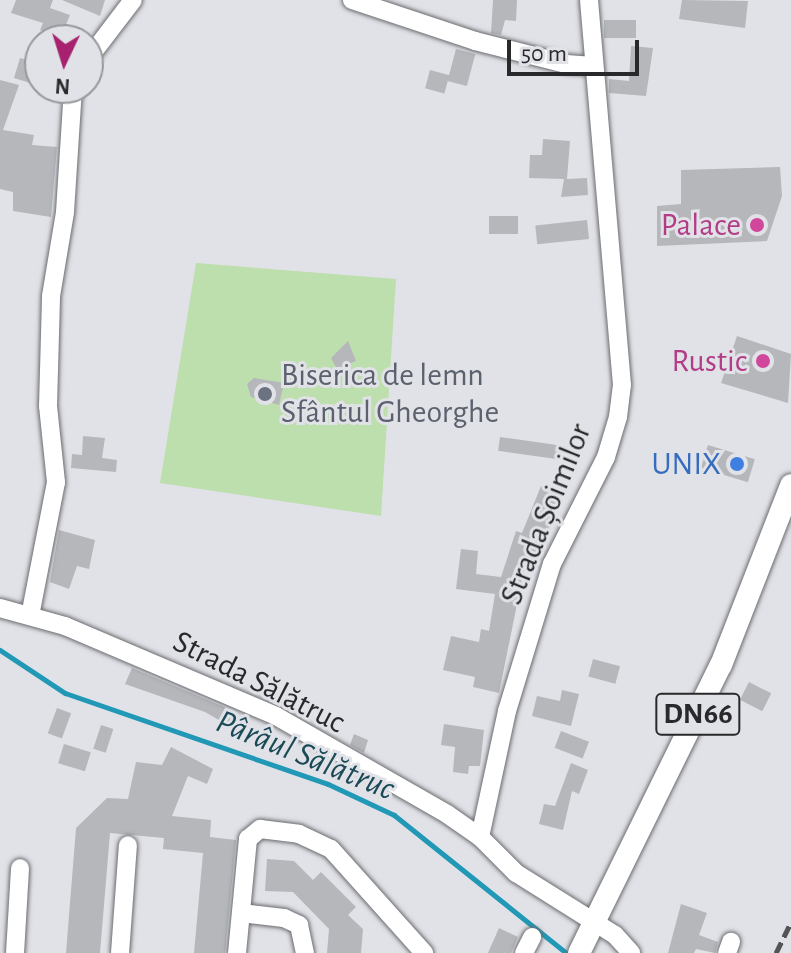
<!DOCTYPE html>
<html>
<head>
<meta charset="utf-8">
<style>
  body { margin:0 }
  #map { position:relative; width:791px; height:953px; overflow:hidden; background:#e1e2e7; font-family:"Alegreya Sans",sans-serif }
  div>[style] { position:absolute }
  [style*='--x'] { left:calc(var(--x)*1px); top:calc(var(--y)*1px); width:calc(var(--w)*1px); rotate:calc(var(--a)*1deg) }
  .green>* { inset:0; background:#bddead }
  .stream>* { height:5px; margin:-2.5px; padding:0 2.5px; transform-origin:2.5px; border-radius:2.5px; background:#2098b6 }
  .building>* { inset:0; background:#b5b7bb; transform-origin:0 0 }
  .roads { filter:drop-shadow(0 0 2px #6a6c70) drop-shadow(0 0 2px #6a6c70) }
  .minor>* { height:18px; margin:-9px; padding:0 9px; transform-origin:9px; border-radius:9px; background:#fff }
  .major>* { height:22px; margin:-11px; padding:0 11px; transform-origin:11px; border-radius:11px; background:#fff }
  .rail>* { height:5px; margin-top:-2.5px; transform-origin:0; background:repeating-linear-gradient(90deg,#545457 0 12px,transparent 0 18px) }
  .dots>* { width:22px; height:22px; translate:-50% -50%; box-sizing:border-box; border:4px solid #e1e2e7; border-radius:50% }
  span { translate:-50% -50%; white-space:nowrap; text-align:center; line-height:1.15; -webkit-text-stroke:6px #e1e2e7; paint-order:stroke }
  .shield-label span { padding:2px 6px; background:#e1e2e7; border:2px solid; border-radius:6px; -webkit-text-stroke-width:0 }
  .shield-label { font-size:30px; color:#29292b; font-weight:700 }
  .hotel-label { font-size:32px; color:#b23c85 }
  .right { translate:-100% -50%; text-align:right }
  .worship-label { font-size:32px; color:#5b616d }
  .left { translate:0 -50%; text-align:left }
  .shop-label { font-size:32px; color:#366cbe }
  .street-label { font-size:32px; color:#29292b }
  .water-label { font-size:34px; color:#1b4a57; font-style:italic }
  .north { position:absolute; left:24px; top:24px; width:80px; height:80px; box-sizing:border-box; background:#e1e2e7; border:2px solid #97989c; border-radius:50%; rotate:184deg; font-size:22px; font-weight:700; line-height:32px; text-align:center; color:#29292b }
  .north::after { content:''; display:block; margin:auto; width:28px; height:36px; background:#a6226e; clip-path:polygon(50% 0,100% 100%,50% 72%,0 100%) }
  .scale { position:absolute; left:507px; top:40px; width:132px; height:36px; box-sizing:border-box; border:4px solid #29292b; border-top:0; padding-left:10px; font-size:24px; line-height:28px; white-space:nowrap; color:#29292b; -webkit-text-stroke:6px #e1e2e7; paint-order:stroke }
</style>
</head>
<body>
<div id="map">
  <div class="green">
    <i style="clip-path:polygon(196px 263px,396px 279px,381px 516px,160px 483px)"></i>
  </div>
  <div class="stream">
    <i style="--x:0;--y:650;--w:78;--a:33.5"></i>
    <i style="--x:65;--y:693;--w:278;--a:19.1"></i>
    <i style="--x:328;--y:784;--w:73;--a:25.2"></i>
    <i style="--x:394;--y:815;--w:221;--a:38.7"></i>
  </div>
  <div class="building">
    <i style="clip-path:polygon(16px 0,53px 0,50px 8px,70px 15px,60px 39px,40px 30px,43px 23px,11px 13px)"></i>
    <i style="clip-path:polygon(62px 0,105px 0,100px 16px)"></i>
    <i style="clip-path:polygon(493px 0,517px 0,516px 21px,505px 20px,501px 35px,491px 33px)"></i>
    <i style="clip-path:polygon(682px 0,748px 1px,745px 28px,679px 19px)"></i>
    <i style="left:604px;top:20px;width:32px;height:18px"></i>
    <i style="clip-path:polygon(631px 46px,653px 48px,646px 96px,609px 93px,609px 79px,629px 81px)"></i>
    <i style="left:456px;top:49px;width:20px;height:33px;rotate:15deg"></i>
    <i style="clip-path:polygon(20px 58px,40px 63px,40px 86px,14px 78px)"></i>
    <i style="left:430px;top:70px;width:20px;height:19px;rotate:15deg"></i>
    <i style="clip-path:polygon(0 80px,19px 85px,3px 130px,34px 135px,32px 145px,57px 147px,51px 217px,13px 211px,13px 192px,0 189px)"></i>
    <i style="clip-path:polygon(543px 139px,570px 141px,567px 179px,587px 178px,588px 195px,561px 197px,564px 179px,529px 178px,530px 155px,542px 155px)"></i>
    <i style="clip-path:polygon(780px 167px,782px 196px,767px 241px,657px 246px,657px 206px,681px 204px,681px 170px)"></i>
    <i style="left:489px;top:216px;width:29px;height:18px"></i>
    <i style="left:587px;top:220px;width:19px;height:52px;rotate:84deg"></i>
    <i style="clip-path:polygon(737px 336px,791px 354px,788px 403px,721px 383px)"></i>
    <i style="clip-path:polygon(348px 341px,356px 361px,337px 369px,331px 358px)"></i>
    <i style="clip-path:polygon(254px 378px,284px 383px,279px 405px,251px 397px,247px 384px)"></i>
    <i style="clip-path:polygon(83px 436px,105px 438px,102px 458px,117px 460px,116px 472px,71px 468px,72px 454px,82px 455px)"></i>
    <i style="left:500px;top:437px;width:68px;height:14px;rotate:8deg"></i>
    <i style="left:708px;top:445px;width:49px;height:24px;rotate:17deg"></i>
    <i style="clip-path:polygon(541px 486px,563px 495px,534px 563px,526px 560px,499px 693px,473px 687px,475px 677px,443px 670px,451px 636px,479px 642px,481px 629px,489px 631px,495px 594px,456px 589px,461px 549px,478px 551px,476px 574px,501px 577px,516px 531px,522px 533px)"></i>
    <i style="clip-path:polygon(59px 530px,95px 540px,89px 569px,77px 566px,69px 589px,50px 582px)"></i>
    <i style="left:593px;top:659px;width:28px;height:18px;rotate:15deg"></i>
    <i style="clip-path:polygon(132px 668px,236px 712px,229px 726px,205px 712px,125px 684px)"></i>
    <i style="left:749px;top:682px;width:25px;height:20px;rotate:27deg"></i>
    <i style="clip-path:polygon(562px 690px,579px 694px,571px 726px,532px 716px,537px 696px,560px 701px)"></i>
    <i style="left:57px;top:708px;width:15px;height:27px;rotate:20deg"></i>
    <i style="clip-path:polygon(444px 724px,484px 730px,480px 766px,469px 766px,468px 774px,453px 772px,455px 747px,441px 745px)"></i>
    <i style="left:101px;top:725px;width:13px;height:25px;rotate:18deg"></i>
    <i style="left:561px;top:731px;width:30px;height:18px;rotate:21deg"></i>
    <i style="clip-path:polygon(354px 734px,368px 740px,364px 753px,350px 745px)"></i>
    <i style="left:64px;top:744px;width:28px;height:20px;rotate:17deg"></i>
    <i style="clip-path:polygon(171px 747px,213px 769px,207px 784px,188px 776px,172px 816px,211px 820px,210px 837px,236px 840px,225px 953px,194px 953px,203px 853px,163px 849px,164px 838px,110px 833px,100px 953px,66px 953px,76px 828px,107px 798px,128px 799px,136px 762px,162px 765px)"></i>
    <i style="clip-path:polygon(571px 763px,588px 770px,579px 794px,572px 791px,563px 830px,539px 824px,544px 804px,555px 806px)"></i>
    <i style="clip-path:polygon(267px 859px,294px 861px,313px 880px,321px 872px,356px 907px,348px 915px,363px 929px,361px 953px,327px 953px,329px 929px,293px 892px,265px 891px)"></i>
    <i style="clip-path:polygon(681px 904px,707px 913px,699px 935px,718px 942px,715px 953px,696px 949px,694px 953px,668px 953px)"></i>
    <i style="clip-path:polygon(499px 928px,518px 937px,511px 953px,488px 953px)"></i>
  </div>
  <div class="roads">
    <div class="minor">
      <i style="--x:352;--y:0;--w:130;--a:18.4"></i>
      <i style="--x:475;--y:41;--w:94;--a:14.2"></i>
      <i style="--x:566;--y:64;--w:28;--a:4"></i>
      <i style="--x:88;--y:59;--w:74;--a:-52.7"></i>
      <i style="--x:0;--y:608;--w:67;--a:15.5"></i>
      <i style="--x:65;--y:626;--w:229;--a:23.1"></i>
      <i style="--x:276;--y:716;--w:197;--a:29.8"></i>
      <i style="--x:447;--y:814;--w:40;--a:34.9"></i>
      <i style="--x:480;--y:837;--w:51;--a:45"></i>
      <i style="--x:516;--y:873;--w:117;--a:32.1"></i>
      <i style="--x:615;--y:935;--w:24;--a:48"></i>
      <i style="--x:30;--y:616;--w:136;--a:-79"></i>
      <i style="--x:56;--y:482;--w:76;--a:-96"></i>
      <i style="--x:48;--y:406;--w:110;--a:-88.4"></i>
      <i style="--x:51;--y:296;--w:85;--a:-80.5"></i>
      <i style="--x:65;--y:212;--w:124;--a:-86.3"></i>
      <i style="--x:480;--y:837;--w:129;--a:-77.9"></i>
      <i style="--x:507;--y:711;--w:154;--a:-73"></i>
      <i style="--x:552;--y:564;--w:120;--a:-63.2"></i>
      <i style="--x:606;--y:457;--w:42;--a:-73.3"></i>
      <i style="--x:618;--y:417;--w:32;--a:-83"></i>
      <i style="--x:622;--y:385;--w:386;--a:-94.9"></i>
      <i style="--x:241;--y:913;--w:43;--a:6.6"></i>
      <i style="--x:284;--y:918;--w:17;--a:25"></i>
      <i style="--x:299;--y:925;--w:29;--a:78"></i>
      <i style="--x:15;--y:953;--w:85;--a:-86.6"></i>
      <i style="--x:120;--y:953;--w:108;--a:-85.8"></i>
      <i style="--x:237;--y:953;--w:115;--a:-84.5"></i>
      <i style="--x:248;--y:839;--w:16;--a:-40"></i>
      <i style="--x:260;--y:829;--w:39;--a:7"></i>
      <i style="--x:299;--y:834;--w:35;--a:25"></i>
      <i style="--x:331;--y:849;--w:140;--a:48.2"></i>
      <i style="--x:524;--y:953;--w:18;--a:-63"></i>
      <i style="--x:727;--y:953;--w:12;--a:-70"></i>
    </div>
    <div class="major">
      <i style="--x:579;--y:953;--w:321;--a:-63.8"></i>
      <i style="--x:721;--y:665;--w:193;--a:-68.7"></i>
    </div>
  </div>
  <div class="rail">
    <i style="--x:776;--y:953;--w:34;--a:-64"></i>
  </div>
  <div class="dots">
    <i style="left:757px;top:225px;background:#d1479c"></i>
    <i style="left:763px;top:361px;background:#d1479c"></i>
    <i style="left:265px;top:394px;background:#6b7280"></i>
    <i style="left:737px;top:464px;background:#3f7fe0"></i>
  </div>
  <div class="shield-label">
    <span style="left:698px;top:714px">DN66</span>
  </div>
  <div class="hotel-label">
    <span class="right" style="left:741px;top:225px">Palace</span>
    <span class="right" style="left:747px;top:361px">Rustic</span>
  </div>
  <div class="worship-label">
    <span class="left" style="left:281px;top:394px">Biserica de lemn<br>Sfântul Gheorghe</span>
  </div>
  <div class="shop-label">
    <span class="right" style="left:721px;top:464px">UNIX</span>
  </div>
  <div class="street-label">
    <span style="left:546px;top:514px;rotate:-68deg">Strada Șoimilor</span>
    <span style="left:259px;top:682px;rotate:27deg">Strada Sălătruc</span>
  </div>
  <div class="water-label">
    <span style="left:305px;top:756px;rotate:22deg">Pârâul Sălătruc</span>
  </div>
  <div class="north">N</div>
  <div class="scale">50 m</div>
</div>
</body>
</html>
